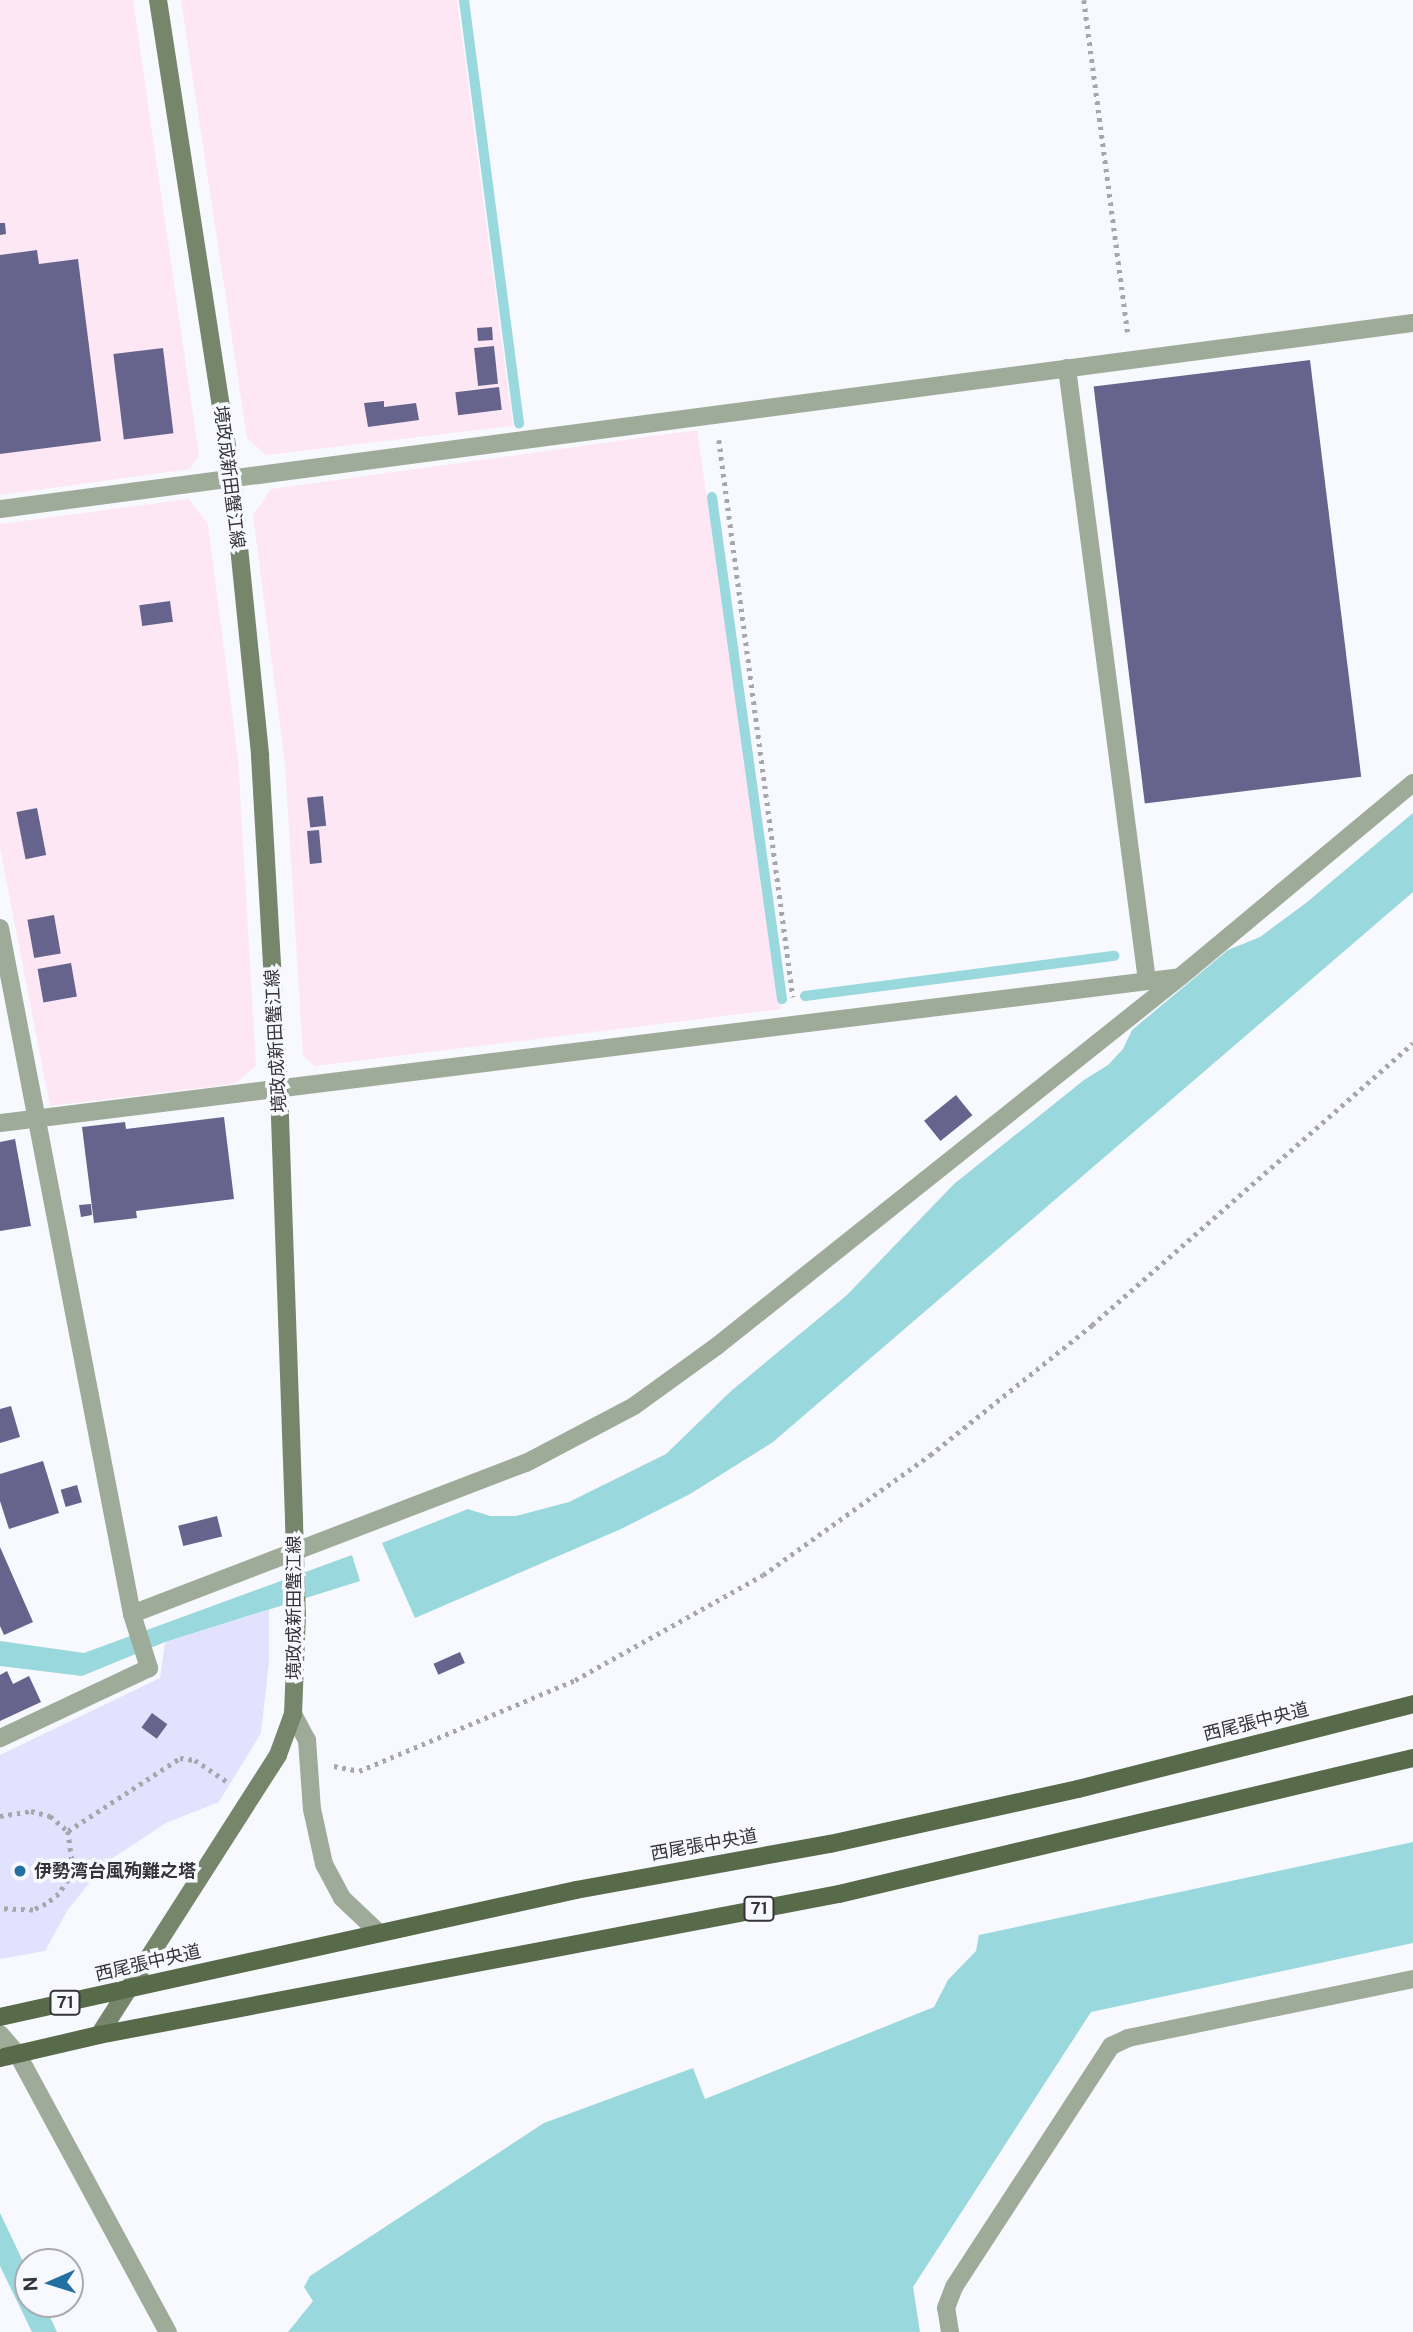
<!DOCTYPE html>
<html>
<head>
<meta charset="utf-8">
<style>
  body { margin:0 }
  #map { position:relative; width:1413px; height:2332px; overflow:hidden; background:#f8f8ff; font-family:"Public Sans","Noto Sans JP",sans-serif }
  div>[style] { position:absolute }
  [style*='--x'] { left:calc(var(--x)*1px); top:calc(var(--y)*1px); width:calc(var(--w)*1px); rotate:calc(var(--a)*1deg) }
  .industrial>* { inset:0; background:#fee7f4 }
  .green>* { inset:0; background:#e2e2fe }
  .water>* { inset:0; background:#99d8dc }
  .stream>* { height:10px; margin:-5px; padding:0 5px; transform-origin:5px; border-radius:5px; background:#99d8dc }
  .building>* { inset:0; background:#66638c; transform-origin:0 0 }
  .path>* { height:4.5px; margin-top:-2.25px; transform-origin:0; background:repeating-linear-gradient(90deg,#a6a6ac 0 3.5px,transparent 0 8.5px) }
  .minor>* { height:18px; margin:-9px; padding:0 9px; transform-origin:9px; border-radius:9px; background:#9fab99 }
  .secondary>* { height:18px; margin:-9px; padding:0 9px; transform-origin:9px; border-radius:9px; background:#75866b }
  .primary>* { height:18px; margin:-9px; padding:0 9px; transform-origin:9px; border-radius:9px; background:#576b4b }
  .secondary-bridge>* { height:18px; margin:-9px; padding:0 9px; transform-origin:9px; border-radius:9px; background:#75866b }
  .dots>* { width:19px; height:19px; translate:-50% -50%; box-sizing:border-box; border:4px solid #f8f8ff; border-radius:50% }
  span { translate:-50% -50%; white-space:nowrap; text-align:center; line-height:1.15; -webkit-text-stroke:7px #f8f8ff; paint-order:stroke }
  .shield-label span { padding:2px 5px; background:#f8f8ff; border:2px solid; border-radius:5px; -webkit-text-stroke-width:0 }
  .shield-label { font-size:16px; color:#343439; font-weight:700 }
  .street-label { font-size:18px; color:#343439 }
  .poi-label { font-size:18px; color:#343439; font-weight:700 }
  .left { translate:0 -50%; text-align:left }
  .north { position:absolute; left:14px; top:2248px; width:70px; height:70px; box-sizing:border-box; background:#f8f8ff; border:2px solid #aaaab0; border-radius:50%; rotate:267deg; font-size:19px; font-weight:700; line-height:28px; text-align:center; color:#343439 }
  .north::after { content:''; display:block; margin:auto; width:24px; height:32px; background:#2270a2; clip-path:polygon(50% 0,100% 100%,50% 72%,0 100%) }
</style>
</head>
<body>
<div id="map">
  <div class="industrial">
    <i style="clip-path:polygon(0 0,133px 0,199px 456px,190px 469px,0 495px)"></i>
    <i style="clip-path:polygon(181px 0,457px 0,513px 426px,266px 455px,247px 438px)"></i>
    <i style="clip-path:polygon(697px 430px,781px 1009px,315px 1066px,303px 1056px,285px 764px,253px 515px,271px 489px)"></i>
    <i style="clip-path:polygon(189px 499px,208px 525px,238px 758px,256px 1066px,234px 1084px,50px 1106px,0 848px,0 524px)"></i>
  </div>
  <div class="green">
    <i style="clip-path:polygon(269px 1610px,269px 1662px,261px 1733px,219px 1802px,166px 1823px,105px 1863px,67px 1911px,45px 1951px,0 1959px,0 1755px,160px 1678px,165px 1642px)"></i>
  </div>
  <div class="water">
    <i style="clip-path:polygon(1413px 813px,1413px 892px,773px 1442px,690px 1494px,621px 1529px,415px 1618px,382px 1543px,468px 1509px,490px 1516px,516px 1516px,569px 1502px,666px 1454px,731px 1391px,847px 1295px,954px 1184px,1084px 1080px,1108px 1065px,1123px 1049px,1132px 1030px,1228px 950px,1260px 937px,1306px 903px)"></i>
    <i style="clip-path:polygon(352px 1555px,360px 1581px,165px 1642px,82px 1676px,0 1666px,0 1641px,84px 1653px)"></i>
    <i style="clip-path:polygon(1413px 1842px,1413px 1943px,1091px 2012px,913px 2287px,920px 2332px,288px 2332px,313px 2301px,304px 2287px,310px 2276px,544px 2123px,693px 2068px,705px 2099px,934px 2007px,948px 1980px,976px 1951px,979px 1935px)"></i>
    <i style="clip-path:polygon(0 2213px,28px 2272px,28px 2304px,44px 2304px,57px 2332px,32px 2332px,0 2266px)"></i>
  </div>
  <div class="stream">
    <i style="--x:464;--y:0;--w:427;--a:82.6"></i>
    <i style="--x:712;--y:497;--w:507;--a:82.06"></i>
    <i style="--x:805;--y:996;--w:312;--a:-7.4"></i>
  </div>
  <div class="building">
    <i style="clip-path:polygon(0 223px,5px 223px,6px 234px,0 235px)"></i>
    <i style="clip-path:polygon(37px 250px,39px 264px,78px 259px,101px 441px,0 454px,0 255px)"></i>
    <i style="left:492px;top:327px;width:13px;height:15px;rotate:86deg"></i>
    <i style="left:494px;top:346px;width:38px;height:20px;rotate:84deg"></i>
    <i style="left:163px;top:348px;width:86px;height:50px;rotate:83deg"></i>
    <i style="left:1310px;top:360px;width:420px;height:218px;rotate:83deg"></i>
    <i style="left:499px;top:387px;width:23px;height:44px;rotate:83deg"></i>
    <i style="clip-path:polygon(384px 401px,384px 407px,416px 403px,419px 420px,368px 427px,364px 403px)"></i>
    <i style="left:170px;top:601px;width:21px;height:31px;rotate:82deg"></i>
    <i style="left:323px;top:796px;width:30px;height:16px;rotate:84deg"></i>
    <i style="left:37px;top:808px;width:48px;height:21px;rotate:79deg"></i>
    <i style="left:319px;top:830px;width:33px;height:12px;rotate:85deg"></i>
    <i style="left:54px;top:915px;width:39px;height:27px;rotate:80deg"></i>
    <i style="left:71px;top:963px;width:34px;height:34px;rotate:80deg"></i>
    <i style="left:956px;top:1095px;width:26px;height:41px;rotate:51deg"></i>
    <i style="clip-path:polygon(224px 1117px,234px 1199px,136px 1211px,137px 1218px,94px 1223px,82px 1127px,125px 1122px,126px 1129px)"></i>
    <i style="clip-path:polygon(15px 1139px,31px 1226px,0 1231px,0 1142px)"></i>
    <i style="clip-path:polygon(91px 1204px,92px 1215px,81px 1217px,79px 1205px)"></i>
    <i style="clip-path:polygon(11px 1406px,20px 1437px,0 1443px,0 1409px)"></i>
    <i style="clip-path:polygon(43px 1461px,59px 1513px,9px 1529px,0 1501px,0 1474px)"></i>
    <i style="left:77px;top:1485px;width:18px;height:17px;rotate:74deg"></i>
    <i style="left:217px;top:1516px;width:21px;height:40px;rotate:76deg"></i>
    <i style="clip-path:polygon(0 1547px,33px 1622px,4px 1635px,0 1626px)"></i>
    <i style="left:460px;top:1652px;width:12px;height:29px;rotate:66deg"></i>
    <i style="clip-path:polygon(7px 1671px,13px 1684px,29px 1676px,41px 1702px,0 1721px,0 1675px)"></i>
    <i style="left:152px;top:1713px;width:19px;height:18px;rotate:36deg"></i>
  </div>
  <div class="path">
    <i style="--x:1084;--y:0;--w:335;--a:82.5"></i>
    <i style="--x:719;--y:440;--w:562;--a:82.43"></i>
    <i style="--x:334;--y:1766;--w:25;--a:11"></i>
    <i style="--x:359;--y:1771;--w:234;--a:-22.8"></i>
    <i style="--x:575;--y:1680;--w:215;--a:-29.2"></i>
    <i style="--x:763;--y:1575;--w:206;--a:-35.7"></i>
    <i style="--x:930;--y:1455;--w:208;--a:-38.7"></i>
    <i style="--x:1092;--y:1325;--w:427;--a:-41.3"></i>
    <i style="--x:0;--y:1816;--w:31;--a:-9"></i>
    <i style="--x:31;--y:1811;--w:20;--a:15"></i>
    <i style="--x:50;--y:1816;--w:23;--a:40"></i>
    <i style="--x:68;--y:1831;--w:28;--a:82"></i>
    <i style="--x:72;--y:1859;--w:21;--a:101"></i>
    <i style="--x:68;--y:1880;--w:17;--a:123"></i>
    <i style="--x:59;--y:1894;--w:16;--a:142"></i>
    <i style="--x:46;--y:1904;--w:14;--a:155"></i>
    <i style="--x:33;--y:1910;--w:33;--a:-178"></i>
    <i style="--x:68;--y:1831;--w:134;--a:-33.1"></i>
    <i style="--x:180;--y:1758;--w:15;--a:8"></i>
    <i style="--x:195;--y:1760;--w:40;--a:34"></i>
  </div>
  <div class="minor">
    <i style="--x:1067;--y:368;--w:618;--a:82.56"></i>
    <i style="--x:0;--y:509;--w:1425;--a:-7.5"></i>
    <i style="--x:0;--y:928;--w:699;--a:79.11"></i>
    <i style="--x:132;--y:1614;--w:57;--a:72.5"></i>
    <i style="--x:149;--y:1668;--w:165;--a:154.8"></i>
    <i style="--x:0;--y:1123;--w:1189;--a:-7.05"></i>
    <i style="--x:132;--y:1614;--w:422;--a:-21"></i>
    <i style="--x:526;--y:1463;--w:122;--a:-27.8"></i>
    <i style="--x:634;--y:1406;--w:102;--a:-35.9"></i>
    <i style="--x:717;--y:1346;--w:592;--a:-38.55"></i>
    <i style="--x:1180;--y:977;--w:303;--a:-39.8"></i>
    <i style="--x:293;--y:1714;--w:30;--a:62"></i>
    <i style="--x:307;--y:1740;--w:69;--a:85.9"></i>
    <i style="--x:312;--y:1809;--w:56;--a:77.7"></i>
    <i style="--x:324;--y:1864;--w:38;--a:62"></i>
    <i style="--x:342;--y:1898;--w:51;--a:43.4"></i>
    <i style="--x:0;--y:2034;--w:28;--a:49"></i>
    <i style="--x:18;--y:2055;--w:315;--a:61.6"></i>
    <i style="--x:950;--y:2332;--w:24;--a:-99"></i>
    <i style="--x:946;--y:2308;--w:22;--a:-69"></i>
    <i style="--x:954;--y:2287;--w:288;--a:-56.9"></i>
    <i style="--x:1111;--y:2046;--w:19;--a:-25"></i>
    <i style="--x:1128;--y:2038;--w:291;--a:-11.7"></i>
  </div>
  <div class="secondary">
    <i style="--x:158;--y:0;--w:484;--a:81.2"></i>
    <i style="--x:232;--y:478;--w:279;--a:84.2"></i>
    <i style="--x:260;--y:756;--w:334;--a:86.7"></i>
    <i style="--x:279;--y:1089;--w:433;--a:88"></i>
    <i style="--x:99;--y:2035;--w:332;--a:-57.4"></i>
    <i style="--x:278;--y:1755;--w:44;--a:-69.9"></i>
    <i style="--x:293;--y:1714;--w:99;--a:-87.7"></i>
  </div>
  <div class="primary">
    <i style="--x:0;--y:2017;--w:590;--a:-12.43"></i>
    <i style="--x:576;--y:1890;--w:258;--a:-10.3"></i>
    <i style="--x:830;--y:1844;--w:254;--a:-12.5"></i>
    <i style="--x:1078;--y:1789;--w:346;--a:-14.2"></i>
    <i style="--x:0;--y:2058;--w:102;--a:-13.1"></i>
    <i style="--x:99;--y:2035;--w:753;--a:-10.79"></i>
    <i style="--x:839;--y:1894;--w:590;--a:-13.33"></i>
  </div>
  <div class="secondary-bridge">
    <i style="--x:294;--y:1522;--w:93;--a:88.2"></i>
  </div>
  <div class="dots">
    <i style="left:20px;top:1871px;background:#2270a2"></i>
  </div>
  <div class="shield-label">
    <span style="left:759px;top:1909px">71</span>
    <span style="left:65px;top:2003px">71</span>
  </div>
  <div class="street-label">
    <span style="left:229px;top:477px;rotate:83deg">境政成新田蟹江線</span>
    <span style="left:276px;top:1041px;rotate:-93deg">境政成新田蟹江線</span>
    <span style="left:294px;top:1608px;rotate:-90deg">境政成新田蟹江線</span>
    <span style="left:1256px;top:1722px;rotate:-14deg">西尾張中央道</span>
    <span style="left:704px;top:1845px;rotate:-10deg">西尾張中央道</span>
    <span style="left:148px;top:1963px;rotate:-13deg">西尾張中央道</span>
  </div>
  <div class="poi-label">
    <span class="left" style="left:34px;top:1871px">伊勢湾台風殉難之塔</span>
  </div>
  <div class="north">N</div>
</div>
</body>
</html>
